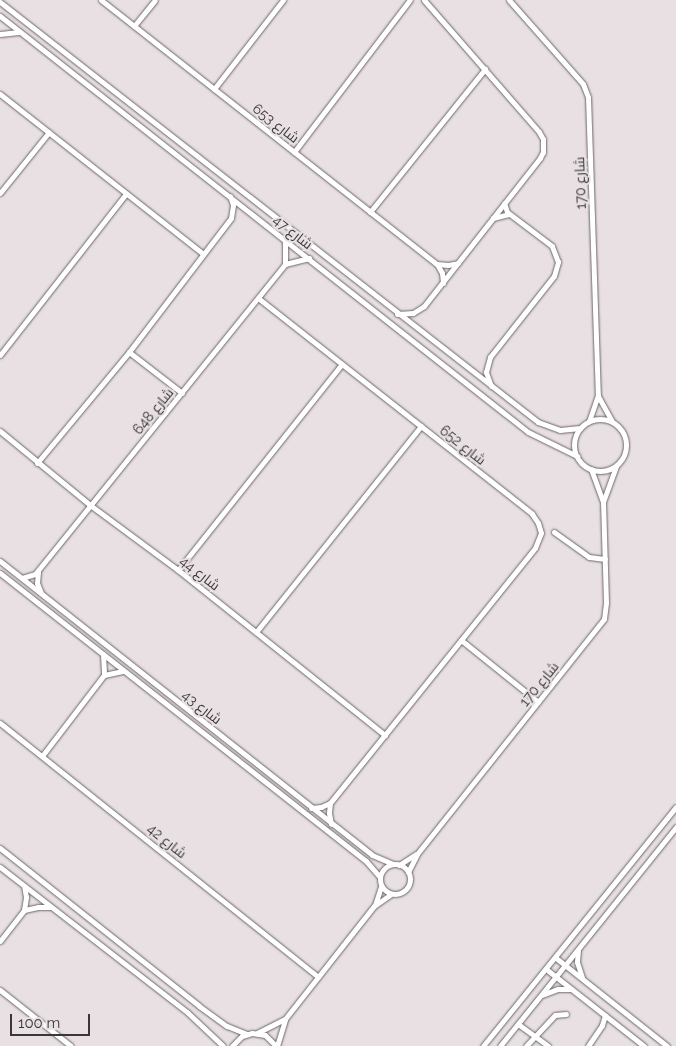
<!DOCTYPE html>
<html>
<head>
<meta charset="utf-8">
<style>
  body { margin:0 }
  #map { position:relative; width:676px; height:1046px; overflow:hidden; background:#e8e0e3; font-family:Raleway,Cairo,sans-serif }
  div>[style] { position:absolute }
  [style*='--x'] { left:calc(var(--x)*1px); top:calc(var(--y)*1px); width:calc(var(--w)*1px); rotate:calc(var(--a)*1deg) }
  .roads { filter:drop-shadow(0 0 1px #6c6669) drop-shadow(0 0 1px #6c6669) }
  .street>* { height:5px; margin:-2.5px; padding:0 2.5px; transform-origin:2.5px; border-radius:2.5px; background:#fff }
  .street>.ring { margin:-2.5px; padding:0; box-sizing:content-box; background:none; border:5px solid #fff; border-radius:50% }
  span { translate:-50% -50%; white-space:nowrap; text-align:center; line-height:1.15; -webkit-text-stroke:4px #e8e0e3; paint-order:stroke }
  .street-label { font-size:14px; color:#3a3738 }
  .scale { position:absolute; left:10px; top:1014px; width:80px; height:22px; box-sizing:border-box; border:2px solid #3a3738; border-top:0; padding-left:6px; font-size:15px; line-height:18px; white-space:nowrap; color:#3a3738; -webkit-text-stroke:4px #e8e0e3; paint-order:stroke }
</style>
</head>
<body>
<div id="map">
  <div class="roads">
    <div class="street">
      <i style="--x:101;--y:0;--w:427;--a:38.2"></i>
      <i style="--x:437;--y:264;--w:10;--a:61"></i>
      <i style="--x:442;--y:273;--w:10;--a:84"></i>
      <i style="--x:424;--y:0;--w:175;--a:48.9"></i>
      <i style="--x:539;--y:132;--w:8;--a:60"></i>
      <i style="--x:543;--y:139;--w:13;--a:90"></i>
      <i style="--x:543;--y:152;--w:7;--a:117"></i>
      <i style="--x:540;--y:158;--w:76;--a:128.1"></i>
      <i style="--x:509;--y:0;--w:112;--a:48.6"></i>
      <i style="--x:583;--y:84;--w:14;--a:69"></i>
      <i style="--x:588;--y:97;--w:298;--a:88.1"></i>
      <i style="--x:598;--y:395;--w:28;--a:109"></i>
      <i style="--x:0;--y:2;--w:683;--a:37.98"></i>
      <i style="--x:538;--y:422;--w:23;--a:20"></i>
      <i style="--x:560;--y:430;--w:20;--a:-6"></i>
      <i style="--x:0;--y:16;--w:672;--a:38.23"></i>
      <i style="--x:528;--y:432;--w:55;--a:26.1"></i>
      <i style="--x:134;--y:26;--w:33;--a:-51"></i>
      <i style="--x:0;--y:34;--w:19;--a:-6"></i>
      <i style="--x:214;--y:89;--w:113;--a:-52.2"></i>
      <i style="--x:0;--y:94;--w:258;--a:38.2"></i>
      <i style="--x:294;--y:152;--w:191;--a:-52.7"></i>
      <i style="--x:0;--y:193;--w:78;--a:-51.2"></i>
      <i style="--x:370;--y:212;--w:184;--a:-51.2"></i>
      <i style="--x:285;--y:240;--w:24;--a:90"></i>
      <i style="--x:437;--y:264;--w:11;--a:5"></i>
      <i style="--x:448;--y:265;--w:10;--a:-11"></i>
      <i style="--x:258;--y:298;--w:349;--a:38.2"></i>
      <i style="--x:532;--y:514;--w:11;--a:56"></i>
      <i style="--x:538;--y:523;--w:10;--a:73"></i>
      <i style="--x:541;--y:533;--w:16;--a:112"></i>
      <i style="--x:535;--y:548;--w:327;--a:128.8"></i>
      <i style="--x:330;--y:803;--w:10;--a:156"></i>
      <i style="--x:321;--y:807;--w:10;--a:174"></i>
      <i style="--x:397;--y:314;--w:16;--a:-4"></i>
      <i style="--x:413;--y:313;--w:13;--a:-32"></i>
      <i style="--x:424;--y:306;--w:112;--a:-51.9"></i>
      <i style="--x:493;--y:218;--w:16;--a:-14"></i>
      <i style="--x:129;--y:352;--w:67;--a:37.7"></i>
      <i style="--x:0;--y:355;--w:204;--a:-52"></i>
      <i style="--x:491;--y:386;--w:15;--a:-110"></i>
      <i style="--x:486;--y:372;--w:16;--a:-75"></i>
      <i style="--x:490;--y:357;--w:103;--a:-51.7"></i>
      <i style="--x:554;--y:276;--w:15;--a:-74"></i>
      <i style="--x:558;--y:262;--w:17;--a:-111"></i>
      <i style="--x:552;--y:246;--w:56;--a:-142.9"></i>
      <i style="--x:507;--y:212;--w:9;--a:-108"></i>
      <i style="--x:598;--y:396;--w:29;--a:61"></i>
      <i class="ring" style="left:574px;top:419px;width:47px;height:47px"></i>
      <i style="--x:0;--y:431;--w:117;--a:39.4"></i>
      <i style="--x:90;--y:505;--w:109;--a:36.5"></i>
      <i style="--x:178;--y:570;--w:265;--a:38.6"></i>
      <i style="--x:37;--y:463;--w:144;--a:-50.3"></i>
      <i style="--x:129;--y:352;--w:168;--a:-52.7"></i>
      <i style="--x:231;--y:218;--w:13;--a:-81"></i>
      <i style="--x:233;--y:205;--w:9;--a:-108"></i>
      <i style="--x:603;--y:502;--w:38;--a:-70"></i>
      <i style="--x:554;--y:532;--w:43;--a:35.5"></i>
      <i style="--x:589;--y:557;--w:16;--a:7"></i>
      <i style="--x:0;--y:561;--w:474;--a:38.3"></i>
      <i style="--x:372;--y:855;--w:23;--a:23"></i>
      <i style="--x:178;--y:570;--w:263;--a:-51.5"></i>
      <i style="--x:38;--y:572;--w:11;--a:95"></i>
      <i style="--x:37;--y:583;--w:11;--a:68"></i>
      <i style="--x:0;--y:573;--w:466;--a:38.2"></i>
      <i style="--x:366;--y:861;--w:21;--a:49"></i>
      <i style="--x:22;--y:578;--w:14;--a:-17"></i>
      <i style="--x:35;--y:574;--w:398;--a:-51.1"></i>
      <i style="--x:285;--y:264;--w:25;--a:-14"></i>
      <i style="--x:256;--y:632;--w:264;--a:-51.3"></i>
      <i style="--x:461;--y:640;--w:99;--a:38.8"></i>
      <i style="--x:103;--y:654;--w:21;--a:87"></i>
      <i style="--x:0;--y:723;--w:407;--a:38.6"></i>
      <i style="--x:42;--y:756;--w:102;--a:-52.6"></i>
      <i style="--x:104;--y:675;--w:19;--a:-12"></i>
      <i style="--x:330;--y:803;--w:10;--a:96"></i>
      <i style="--x:329;--y:813;--w:11;--a:80"></i>
      <i style="--x:0;--y:848;--w:254;--a:38.4"></i>
      <i style="--x:199;--y:1006;--w:34;--a:36"></i>
      <i style="--x:227;--y:1026;--w:22;--a:22"></i>
      <i class="ring" style="left:380px;top:864px;width:25px;height:25px"></i>
      <i style="--x:399;--y:865;--w:20;--a:-33"></i>
      <i style="--x:0;--y:867;--w:238;--a:37.8"></i>
      <i style="--x:188;--y:1013;--w:48;--a:43.3"></i>
      <i style="--x:408;--y:872;--w:20;--a:-63"></i>
      <i style="--x:417;--y:854;--w:300;--a:-51.5"></i>
      <i style="--x:604;--y:619;--w:17;--a:-83"></i>
      <i style="--x:606;--y:602;--w:100;--a:-91.7"></i>
      <i style="--x:603;--y:502;--w:35;--a:-110"></i>
      <i style="--x:375;--y:905;--w:20;--a:-72"></i>
      <i style="--x:24;--y:910;--w:14;--a:-12"></i>
      <i style="--x:38;--y:907;--w:13;--a:0"></i>
      <i style="--x:0;--y:941;--w:39;--a:-52"></i>
      <i style="--x:24;--y:910;--w:13;--a:-81"></i>
      <i style="--x:26;--y:897;--w:11;--a:-100"></i>
      <i style="--x:578;--y:950;--w:12;--a:95"></i>
      <i style="--x:577;--y:962;--w:16;--a:72"></i>
      <i style="--x:556;--y:958;--w:142;--a:38.4"></i>
      <i style="--x:546;--y:969;--w:125;--a:38.2"></i>
      <i style="--x:0;--y:990;--w:90;--a:38.3"></i>
      <i style="--x:542;--y:995;--w:17;--a:-21"></i>
      <i style="--x:558;--y:989;--w:13;--a:0"></i>
      <i style="--x:518;--y:1024;--w:37;--a:36"></i>
      <i style="--x:257;--y:1033;--w:31;--a:-27"></i>
      <i style="--x:232;--y:1046;--w:14;--a:-45"></i>
      <i style="--x:242;--y:1036;--w:10;--a:-17"></i>
      <i style="--x:252;--y:1033;--w:13;--a:9"></i>
      <i style="--x:265;--y:1035;--w:16;--a:45"></i>
      <i style="--x:277;--y:1046;--w:28;--a:-73"></i>
      <i style="--x:285;--y:1019;--w:144;--a:-51.8"></i>
      <i style="--x:374;--y:906;--w:21;--a:-35"></i>
      <i style="--x:483;--y:1046;--w:307;--a:-51.1"></i>
      <i style="--x:500;--y:1046;--w:281;--a:-51.2"></i>
      <i style="--x:526;--y:1046;--w:42;--a:-46.9"></i>
      <i style="--x:555;--y:1015;--w:11;--a:-5"></i>
      <i style="--x:588;--y:1046;--w:25;--a:-56"></i>
      <i style="--x:602;--y:1025;--w:10;--a:-73"></i>
    </div>
  </div>
  <div class="street-label">
    <span style="left:276px;top:123px;rotate:38deg">شارع 653</span>
    <span style="left:580px;top:183px;rotate:-92deg">شارع 170</span>
    <span style="left:293px;top:232px;rotate:38deg">شارع 47</span>
    <span style="left:153px;top:411px;rotate:-51deg">شارع 648</span>
    <span style="left:463px;top:445px;rotate:38deg">شارع 652</span>
    <span style="left:200px;top:573px;rotate:38deg">شارع 44</span>
    <span style="left:539px;top:684px;rotate:-51deg">شارع 170</span>
    <span style="left:202px;top:707px;rotate:38deg">شارع 43</span>
    <span style="left:167px;top:841px;rotate:38deg">شارع 42</span>
  </div>
  <div class="scale">100 m</div>
</div>
</body>
</html>
